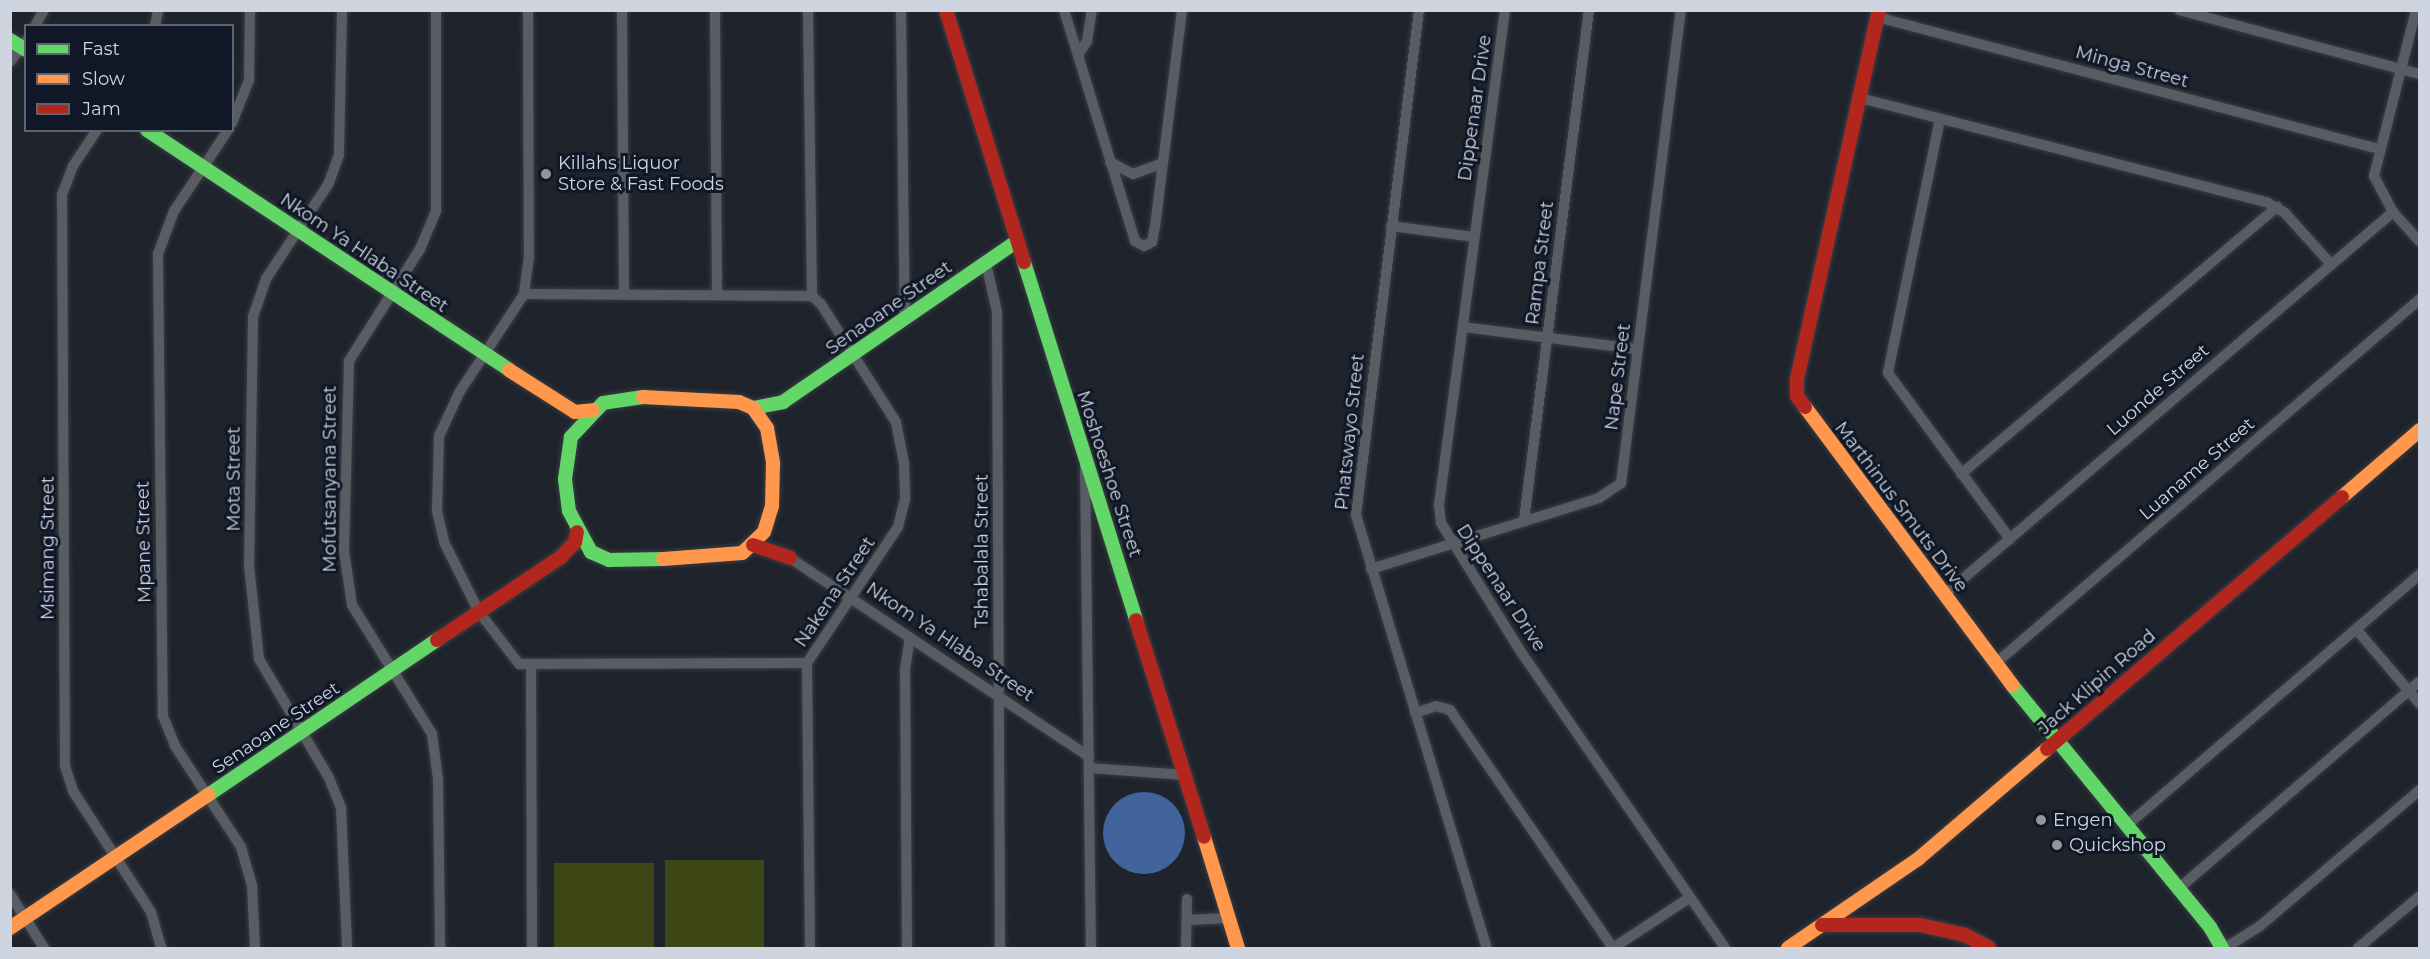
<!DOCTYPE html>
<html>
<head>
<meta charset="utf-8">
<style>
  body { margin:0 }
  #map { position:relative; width:2430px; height:959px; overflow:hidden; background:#1f232b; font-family:Montserrat,sans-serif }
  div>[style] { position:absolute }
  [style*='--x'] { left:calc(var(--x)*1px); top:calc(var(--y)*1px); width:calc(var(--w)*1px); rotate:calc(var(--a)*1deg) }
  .green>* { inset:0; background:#3c4715; transform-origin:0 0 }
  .water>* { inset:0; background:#42649d }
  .round { border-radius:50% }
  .roads { filter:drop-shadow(0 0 2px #393d44) drop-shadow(0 0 2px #393d44) }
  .street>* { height:10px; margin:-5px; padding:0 5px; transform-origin:5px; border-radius:5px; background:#595d63 }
  .fast>* { height:14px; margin:-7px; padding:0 7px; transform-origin:7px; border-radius:7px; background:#63d668 }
  .slow>* { height:14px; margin:-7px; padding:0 7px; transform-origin:7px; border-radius:7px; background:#ff974d }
  .jam>* { height:14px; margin:-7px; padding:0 7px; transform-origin:7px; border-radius:7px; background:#b3261e }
  .dots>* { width:16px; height:16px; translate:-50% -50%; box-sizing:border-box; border:3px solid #101827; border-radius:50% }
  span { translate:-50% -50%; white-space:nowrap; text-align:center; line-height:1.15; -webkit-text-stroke:6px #101827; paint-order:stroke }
  .street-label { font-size:18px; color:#ced5e0 }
  .poi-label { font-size:18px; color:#ced5e0 }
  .left { translate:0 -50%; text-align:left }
  .frame { position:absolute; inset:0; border:12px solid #ced5e0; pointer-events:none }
  .legend { position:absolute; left:24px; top:24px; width:210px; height:108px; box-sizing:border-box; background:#101827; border:2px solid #5c6471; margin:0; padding:8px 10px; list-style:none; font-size:18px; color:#ced5e0 }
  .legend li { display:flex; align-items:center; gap:12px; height:30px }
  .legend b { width:30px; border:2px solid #5c6471 }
</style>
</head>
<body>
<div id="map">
  <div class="green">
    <i style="left:764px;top:860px;width:88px;height:99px;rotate:90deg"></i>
    <i style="left:654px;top:863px;width:85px;height:100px;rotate:90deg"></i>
  </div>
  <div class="water">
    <i class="round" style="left:1103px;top:792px;width:82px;height:82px"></i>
  </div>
  <div class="roads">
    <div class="street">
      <i style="--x:342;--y:10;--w:145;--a:91.2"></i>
      <i style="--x:339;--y:155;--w:30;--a:110"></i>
      <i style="--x:329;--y:183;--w:115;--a:123.3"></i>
      <i style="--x:266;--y:279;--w:39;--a:109"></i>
      <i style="--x:253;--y:316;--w:249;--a:90.9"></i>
      <i style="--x:249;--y:565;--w:95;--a:83.9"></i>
      <i style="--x:259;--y:659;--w:138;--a:59.5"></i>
      <i style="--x:329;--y:778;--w:32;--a:68"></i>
      <i style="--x:341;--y:808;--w:140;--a:87.5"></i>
      <i style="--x:436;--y:10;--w:201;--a:90"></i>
      <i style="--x:436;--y:211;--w:41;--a:112.8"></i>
      <i style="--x:420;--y:249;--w:133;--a:122.4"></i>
      <i style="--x:349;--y:361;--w:190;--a:91.5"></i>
      <i style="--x:344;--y:551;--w:55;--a:81.6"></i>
      <i style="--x:352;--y:605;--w:152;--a:58.2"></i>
      <i style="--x:432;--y:734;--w:45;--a:82.4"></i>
      <i style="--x:438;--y:779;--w:169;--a:89.3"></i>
      <i style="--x:528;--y:10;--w:247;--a:89.8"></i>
      <i style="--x:529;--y:257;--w:37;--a:98"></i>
      <i style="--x:524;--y:294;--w:118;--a:123.3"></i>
      <i style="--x:459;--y:393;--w:47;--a:114.9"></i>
      <i style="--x:439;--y:436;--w:75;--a:91.5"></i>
      <i style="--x:437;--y:511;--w:32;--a:77"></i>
      <i style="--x:444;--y:542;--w:78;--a:63.4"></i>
      <i style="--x:479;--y:612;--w:66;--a:52.4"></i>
      <i style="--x:519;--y:664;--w:288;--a:-0.2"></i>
      <i style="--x:622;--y:10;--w:285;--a:89.6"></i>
      <i style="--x:715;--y:10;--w:285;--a:89.6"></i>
      <i style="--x:808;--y:10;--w:286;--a:89.2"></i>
      <i style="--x:901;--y:10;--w:309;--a:89.3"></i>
      <i style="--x:1064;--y:10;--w:242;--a:72.9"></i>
      <i style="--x:1135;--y:241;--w:10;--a:29"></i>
      <i style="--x:1144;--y:246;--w:9;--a:-27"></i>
      <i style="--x:1152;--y:242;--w:15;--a:-79"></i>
      <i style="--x:1155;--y:227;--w:219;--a:-82.9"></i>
      <i style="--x:1419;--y:10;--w:509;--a:97.11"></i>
      <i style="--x:1356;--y:515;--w:452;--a:73.2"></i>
      <i style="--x:1505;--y:10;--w:499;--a:97.6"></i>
      <i style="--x:1439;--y:505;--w:18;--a:84"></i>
      <i style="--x:1441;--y:523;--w:152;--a:58.2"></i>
      <i style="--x:1521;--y:652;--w:359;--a:55.4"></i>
      <i style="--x:2179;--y:10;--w:249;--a:14.9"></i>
      <i style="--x:2416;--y:10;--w:171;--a:104.2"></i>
      <i style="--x:2374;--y:176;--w:41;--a:62.2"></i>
      <i style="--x:2393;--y:212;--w:40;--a:48"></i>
      <i style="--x:1877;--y:17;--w:519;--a:14.73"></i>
      <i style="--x:35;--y:26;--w:18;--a:-61"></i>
      <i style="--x:155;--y:26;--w:16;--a:-79"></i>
      <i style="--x:1078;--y:55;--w:17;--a:-57"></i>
      <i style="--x:1087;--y:41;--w:31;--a:-81"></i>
      <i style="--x:10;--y:62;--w:26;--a:-53"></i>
      <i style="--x:1860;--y:98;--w:421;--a:14.4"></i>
      <i style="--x:2268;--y:203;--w:20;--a:30"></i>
      <i style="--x:2285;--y:213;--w:69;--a:48"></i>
      <i style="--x:1940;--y:119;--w:259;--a:101.6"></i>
      <i style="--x:1888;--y:373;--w:206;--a:53.7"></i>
      <i style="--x:232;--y:123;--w:46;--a:-68.4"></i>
      <i style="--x:249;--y:80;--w:70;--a:-89.2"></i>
      <i style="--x:97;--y:130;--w:43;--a:123.7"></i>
      <i style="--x:73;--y:166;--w:31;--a:111"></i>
      <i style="--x:62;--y:195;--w:571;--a:89.7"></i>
      <i style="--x:65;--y:766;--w:26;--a:72"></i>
      <i style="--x:73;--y:791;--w:144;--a:57.2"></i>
      <i style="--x:151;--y:912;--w:37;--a:74"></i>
      <i style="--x:228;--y:130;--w:97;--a:123.7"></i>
      <i style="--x:174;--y:211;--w:46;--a:110.4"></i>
      <i style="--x:158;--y:254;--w:462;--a:89.4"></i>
      <i style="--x:163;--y:716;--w:32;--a:68"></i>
      <i style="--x:175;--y:746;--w:121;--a:56.8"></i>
      <i style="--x:241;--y:847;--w:40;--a:74"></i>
      <i style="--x:252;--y:885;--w:63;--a:87.3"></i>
      <i style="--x:1110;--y:162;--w:26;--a:28"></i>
      <i style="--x:1133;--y:174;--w:30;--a:-20"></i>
      <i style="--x:1391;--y:226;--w:84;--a:7.5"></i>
      <i style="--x:986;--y:263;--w:50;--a:77.3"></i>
      <i style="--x:997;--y:312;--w:636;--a:89.73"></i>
      <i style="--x:524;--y:294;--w:288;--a:0.4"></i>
      <i style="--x:812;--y:296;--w:12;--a:42"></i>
      <i style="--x:821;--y:304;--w:140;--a:57.6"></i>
      <i style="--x:896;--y:422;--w:42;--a:79"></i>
      <i style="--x:904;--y:463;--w:36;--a:88"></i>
      <i style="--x:905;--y:499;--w:29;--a:104"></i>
      <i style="--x:898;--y:527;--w:164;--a:123.8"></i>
      <i style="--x:1463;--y:327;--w:176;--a:7.2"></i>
      <i style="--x:1085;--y:465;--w:483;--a:89.3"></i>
      <i style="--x:1961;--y:474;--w:414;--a:-40.2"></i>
      <i style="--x:1524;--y:520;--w:514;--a:-82.74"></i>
      <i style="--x:790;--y:558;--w:359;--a:33.6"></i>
      <i style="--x:1371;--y:569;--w:239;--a:-17.3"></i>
      <i style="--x:1599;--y:498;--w:27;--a:-34"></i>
      <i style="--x:1621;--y:483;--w:477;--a:-82.8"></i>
      <i style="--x:1945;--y:594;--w:589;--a:-40.45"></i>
      <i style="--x:2356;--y:629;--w:99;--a:49.5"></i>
      <i style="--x:807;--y:663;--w:285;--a:89.4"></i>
      <i style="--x:1996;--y:663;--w:559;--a:-40.65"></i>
      <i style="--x:531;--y:665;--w:283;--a:89.8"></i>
      <i style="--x:1415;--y:713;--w:22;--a:-18"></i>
      <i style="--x:1436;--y:706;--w:15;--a:16"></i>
      <i style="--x:1450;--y:710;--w:288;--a:55.6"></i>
      <i style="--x:1089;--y:768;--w:95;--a:4.2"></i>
      <i style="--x:2125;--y:827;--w:389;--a:-40.6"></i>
      <i style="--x:2177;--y:890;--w:321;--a:-40.7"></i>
      <i style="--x:10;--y:894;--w:64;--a:57.8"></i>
      <i style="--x:1187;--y:920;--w:42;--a:-2.7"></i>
      <i style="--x:907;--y:948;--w:279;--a:-90.4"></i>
      <i style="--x:905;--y:669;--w:31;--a:-81"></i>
      <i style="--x:1186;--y:948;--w:49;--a:-88.8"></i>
      <i style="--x:1613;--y:948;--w:91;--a:-33.3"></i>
      <i style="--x:2225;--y:948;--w:41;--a:-32.2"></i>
      <i style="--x:2260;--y:926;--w:210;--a:-40.4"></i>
      <i style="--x:2358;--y:948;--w:81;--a:-40"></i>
    </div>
    <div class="fast">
      <i style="--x:10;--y:40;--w:19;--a:32"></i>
      <i style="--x:147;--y:130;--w:434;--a:33.5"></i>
      <i style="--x:1024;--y:262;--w:375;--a:72.6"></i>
      <i style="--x:643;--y:397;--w:40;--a:171.5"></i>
      <i style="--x:603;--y:403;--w:47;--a:133.3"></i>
      <i style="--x:571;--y:437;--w:42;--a:98.1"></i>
      <i style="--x:565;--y:479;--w:32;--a:83"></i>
      <i style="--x:569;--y:511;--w:47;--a:61.8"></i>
      <i style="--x:591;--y:552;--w:20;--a:24"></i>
      <i style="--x:609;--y:560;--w:54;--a:-1.1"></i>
      <i style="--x:753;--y:408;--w:31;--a:-11"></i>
      <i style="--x:783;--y:402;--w:283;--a:-34.5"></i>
      <i style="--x:2012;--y:685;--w:313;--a:50.7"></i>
      <i style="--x:2210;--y:927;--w:24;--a:60"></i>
      <i style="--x:208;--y:795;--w:277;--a:-34.1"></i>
    </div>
    <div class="slow">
      <i style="--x:509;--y:370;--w:78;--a:32.5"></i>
      <i style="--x:575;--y:412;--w:18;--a:-6"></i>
      <i style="--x:643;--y:397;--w:96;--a:3"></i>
      <i style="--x:739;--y:402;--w:15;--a:23"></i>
      <i style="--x:753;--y:408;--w:24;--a:55"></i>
      <i style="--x:767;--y:428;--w:36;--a:80"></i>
      <i style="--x:773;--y:463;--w:43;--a:91.3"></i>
      <i style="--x:772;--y:506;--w:27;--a:107"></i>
      <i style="--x:764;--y:532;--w:30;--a:136"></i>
      <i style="--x:742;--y:553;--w:79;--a:175.7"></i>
      <i style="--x:1805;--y:407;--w:347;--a:53.3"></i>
      <i style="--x:2342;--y:497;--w:103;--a:-40.7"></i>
      <i style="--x:1204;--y:837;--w:116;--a:73"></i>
      <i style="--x:10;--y:928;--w:239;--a:-33.9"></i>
      <i style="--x:1788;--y:948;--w:158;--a:-34.4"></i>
      <i style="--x:1918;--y:859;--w:170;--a:-40.5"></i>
    </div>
    <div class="jam">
      <i style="--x:946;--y:10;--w:264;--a:72.8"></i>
      <i style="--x:1805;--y:407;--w:14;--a:-126"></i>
      <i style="--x:1797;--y:396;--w:17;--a:-90"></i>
      <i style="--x:1797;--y:379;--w:378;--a:-77.5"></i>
      <i style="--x:753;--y:545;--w:39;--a:19"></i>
      <i style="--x:1136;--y:620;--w:227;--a:72.6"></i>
      <i style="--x:437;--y:640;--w:149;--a:-33.8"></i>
      <i style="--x:561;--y:557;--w:21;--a:-47"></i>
      <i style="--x:575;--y:542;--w:10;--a:-79"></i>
      <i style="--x:2047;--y:749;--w:388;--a:-40.5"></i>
      <i style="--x:1822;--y:925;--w:98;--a:0"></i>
      <i style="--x:1920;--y:925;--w:46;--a:12.5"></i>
      <i style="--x:1965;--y:935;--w:27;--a:28"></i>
    </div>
  </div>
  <div class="dots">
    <i style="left:546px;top:174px;background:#9197a1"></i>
    <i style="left:2041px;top:820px;background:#9197a1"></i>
    <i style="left:2057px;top:845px;background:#9197a1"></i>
  </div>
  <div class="street-label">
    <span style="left:2132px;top:67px;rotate:15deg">Minga Street</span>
    <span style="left:1475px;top:108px;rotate:-82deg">Dippenaar Drive</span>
    <span style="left:364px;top:253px;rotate:34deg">Nkom Ya Hlaba Street</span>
    <span style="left:1540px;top:263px;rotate:-83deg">Rampa Street</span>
    <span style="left:889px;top:308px;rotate:-35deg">Senaoane Street</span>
    <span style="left:1618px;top:377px;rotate:-83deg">Nape Street</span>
    <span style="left:2158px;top:390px;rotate:-41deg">Luonde Street</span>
    <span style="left:1350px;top:432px;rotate:-84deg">Phatswayo Street</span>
    <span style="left:2197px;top:469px;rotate:-41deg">Luaname Street</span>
    <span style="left:1109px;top:474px;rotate:72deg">Moshoeshoe Street</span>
    <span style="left:234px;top:479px;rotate:-90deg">Mota Street</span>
    <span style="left:330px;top:479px;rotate:-90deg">Mofutsanyana Street</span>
    <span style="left:1901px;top:507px;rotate:53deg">Marthinus Smuts Drive</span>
    <span style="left:144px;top:542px;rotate:-91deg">Mpane Street</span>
    <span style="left:48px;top:548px;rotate:-90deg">Msimang Street</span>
    <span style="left:982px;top:551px;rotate:-90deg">Tshabalala Street</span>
    <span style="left:1501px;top:588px;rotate:57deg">Dippenaar Drive</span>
    <span style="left:835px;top:592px;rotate:-56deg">Nakena Street</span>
    <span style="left:950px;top:642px;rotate:34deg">Nkom Ya Hlaba Street</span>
    <span style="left:2097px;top:682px;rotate:-41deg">Jack Klipin Road</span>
    <span style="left:276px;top:728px;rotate:-34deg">Senaoane Street</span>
  </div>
  <div class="poi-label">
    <span class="left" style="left:558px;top:174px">Killahs Liquor<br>Store &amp; Fast Foods</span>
    <span class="left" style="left:2053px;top:820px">Engen</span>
    <span class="left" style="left:2069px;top:845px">Quickshop</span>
  </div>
  <div class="frame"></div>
  <ul class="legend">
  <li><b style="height:8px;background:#63d668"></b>Fast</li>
  <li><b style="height:8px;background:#ff974d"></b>Slow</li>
  <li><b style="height:8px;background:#b3261e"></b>Jam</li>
  </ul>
</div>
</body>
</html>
